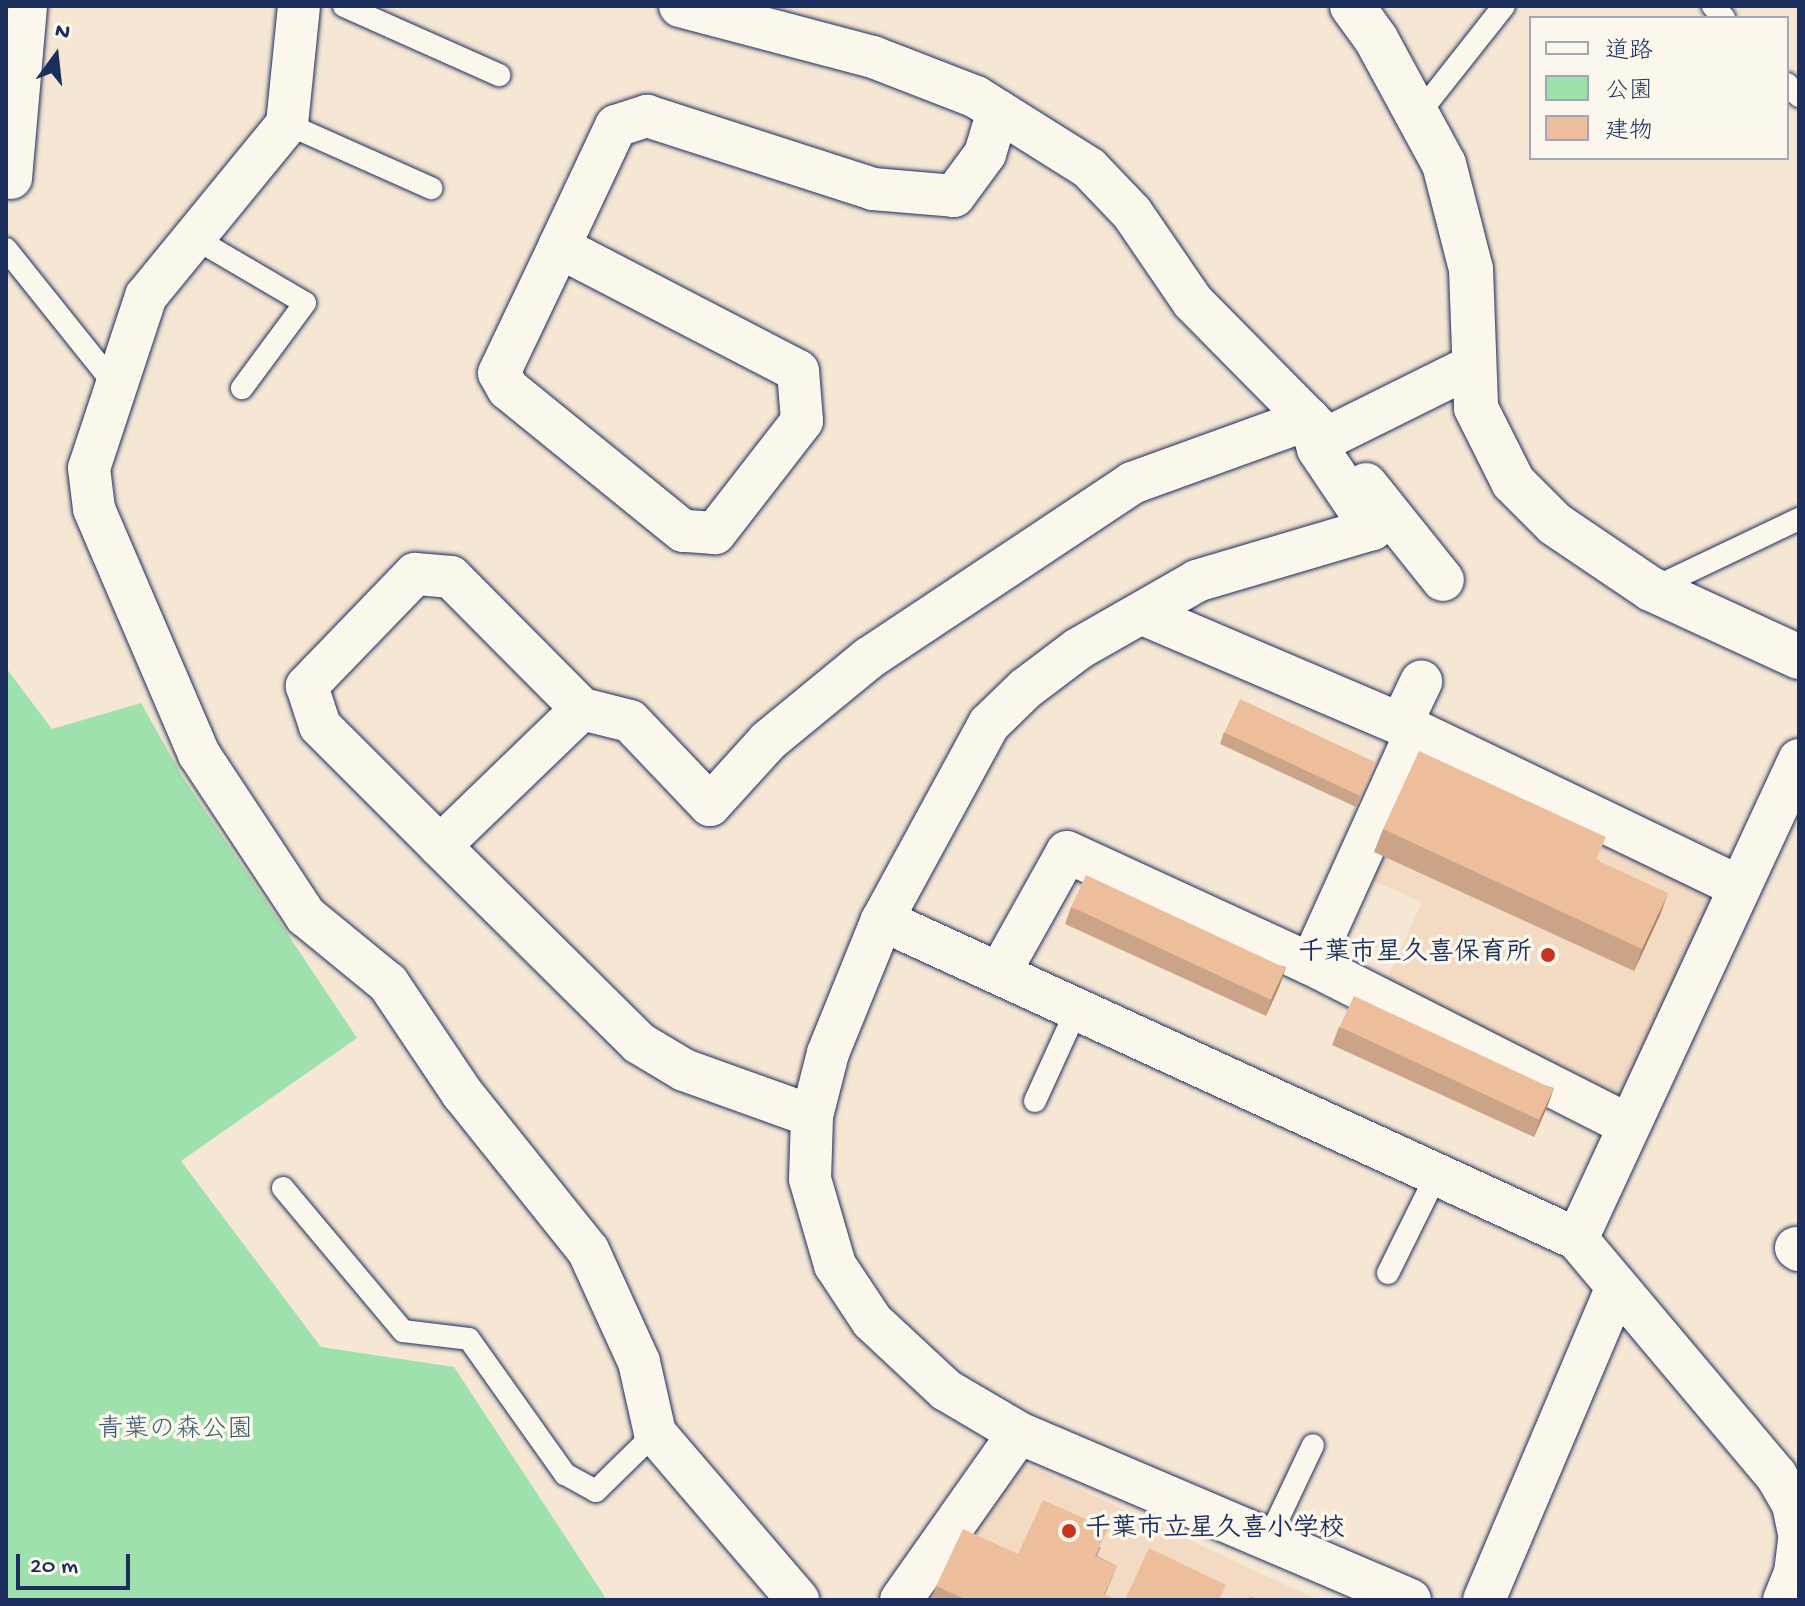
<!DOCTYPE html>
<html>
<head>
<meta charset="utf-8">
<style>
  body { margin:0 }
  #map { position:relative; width:1805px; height:1606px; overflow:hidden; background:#f6e6d4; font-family:"Gochi Hand","Klee One",sans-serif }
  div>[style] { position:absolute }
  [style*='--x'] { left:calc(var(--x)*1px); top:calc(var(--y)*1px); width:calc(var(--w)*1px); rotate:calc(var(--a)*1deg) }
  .built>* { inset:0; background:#f3dac3 }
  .green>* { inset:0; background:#9ee1ac }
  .roads { filter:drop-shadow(0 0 2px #1b2f5e) drop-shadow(0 0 2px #1b2f5e) }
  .service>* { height:22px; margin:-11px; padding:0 11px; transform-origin:11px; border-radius:11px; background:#fbf7ec }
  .minor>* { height:42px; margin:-21px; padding:0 21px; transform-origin:21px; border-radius:21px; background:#fbf7ec }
  .tertiary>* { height:44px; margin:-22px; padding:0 22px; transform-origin:22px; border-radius:22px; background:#fbf7ec }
  .wall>* { inset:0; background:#cba386 }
  .shaded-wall>* { inset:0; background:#a5856d }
  .building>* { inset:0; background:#ecbe9c; transform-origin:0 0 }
  .dots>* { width:22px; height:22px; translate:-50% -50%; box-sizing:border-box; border:4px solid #fbf7ec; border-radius:50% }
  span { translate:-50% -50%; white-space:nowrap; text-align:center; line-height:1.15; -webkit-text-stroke:7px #fbf7ec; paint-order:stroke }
  .poi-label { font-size:26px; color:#1b2f5e; font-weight:700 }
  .right { translate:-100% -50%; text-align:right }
  .left { translate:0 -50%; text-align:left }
  .park-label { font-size:26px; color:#3c5c72 }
  .frame { position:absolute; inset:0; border:8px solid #1b2f5e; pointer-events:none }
  .legend { position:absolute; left:1529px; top:16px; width:260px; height:144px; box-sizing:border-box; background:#fbf7ec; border:2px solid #a1a7b3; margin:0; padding:10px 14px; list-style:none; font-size:24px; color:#1b2f5e }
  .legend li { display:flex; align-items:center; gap:16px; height:40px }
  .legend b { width:40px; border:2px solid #a1a7b3 }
  .north { position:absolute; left:16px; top:16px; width:80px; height:80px; -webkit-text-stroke:6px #fbf7ec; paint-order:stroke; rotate:15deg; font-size:22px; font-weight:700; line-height:32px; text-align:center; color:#1b2f5e }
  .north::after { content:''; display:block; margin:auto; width:28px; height:36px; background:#1b2f5e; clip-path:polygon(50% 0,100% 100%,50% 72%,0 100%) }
  .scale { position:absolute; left:16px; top:1554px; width:114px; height:36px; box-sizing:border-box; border:4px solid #1b2f5e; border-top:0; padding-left:10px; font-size:24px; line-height:28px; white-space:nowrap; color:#1b2f5e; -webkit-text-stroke:6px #fbf7ec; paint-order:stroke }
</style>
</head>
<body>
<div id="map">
  <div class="built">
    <i style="clip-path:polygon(1415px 756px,1707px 890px,1714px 918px,1628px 1104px,1381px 993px,1422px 902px,1358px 874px)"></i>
    <i style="clip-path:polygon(1021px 1462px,1318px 1600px,915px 1600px)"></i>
  </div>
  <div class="green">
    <i style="clip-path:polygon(6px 668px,52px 729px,141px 703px,182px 776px,357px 1038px,181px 1161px,321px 1347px,454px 1367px,607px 1600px,6px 1600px)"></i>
  </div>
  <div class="roads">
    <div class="service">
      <i style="--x:344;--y:6;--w:170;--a:24"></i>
      <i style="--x:1713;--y:6;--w:16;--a:47"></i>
      <i style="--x:1787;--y:84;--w:17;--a:45"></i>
      <i style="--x:1417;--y:116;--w:140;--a:-51.7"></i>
      <i style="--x:287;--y:124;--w:158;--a:24"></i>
      <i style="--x:196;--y:239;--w:126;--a:30.4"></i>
      <i style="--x:305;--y:303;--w:106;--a:126.5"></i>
      <i style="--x:6;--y:249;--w:174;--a:51.3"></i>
      <i style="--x:1652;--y:589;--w:163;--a:-25.5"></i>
      <i style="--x:1035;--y:1101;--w:101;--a:-65.5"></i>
      <i style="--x:283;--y:1188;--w:187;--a:50"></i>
      <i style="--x:403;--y:1331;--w:66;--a:6.9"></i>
      <i style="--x:469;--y:1339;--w:166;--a:54.6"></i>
      <i style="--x:565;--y:1474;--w:35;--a:29"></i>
      <i style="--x:596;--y:1491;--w:83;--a:-44.5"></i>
      <i style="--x:1388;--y:1273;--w:110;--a:-63.7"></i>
      <i style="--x:1267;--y:1542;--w:107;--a:-64.6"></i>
    </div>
    <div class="minor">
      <i style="--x:299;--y:6;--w:119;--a:95.8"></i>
      <i style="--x:287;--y:124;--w:222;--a:129.3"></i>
      <i style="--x:146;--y:296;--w:181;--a:108.3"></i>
      <i style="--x:89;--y:468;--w:41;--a:83"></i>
      <i style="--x:94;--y:509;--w:267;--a:66.8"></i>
      <i style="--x:199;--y:754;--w:194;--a:56.6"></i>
      <i style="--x:306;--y:916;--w:106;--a:39.3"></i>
      <i style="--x:388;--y:983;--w:133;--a:56.1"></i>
      <i style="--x:462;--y:1093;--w:201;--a:51.3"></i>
      <i style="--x:588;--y:1250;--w:123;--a:65.5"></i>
      <i style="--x:639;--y:1362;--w:73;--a:77.3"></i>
      <i style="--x:655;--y:1433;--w:220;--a:49.4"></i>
      <i style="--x:680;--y:6;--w:200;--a:14.8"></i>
      <i style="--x:873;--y:57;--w:110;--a:21.2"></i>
      <i style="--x:976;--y:97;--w:133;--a:32.1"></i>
      <i style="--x:1089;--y:168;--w:62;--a:46.3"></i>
      <i style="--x:1132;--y:213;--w:108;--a:55.6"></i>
      <i style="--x:1193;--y:302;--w:188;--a:45.4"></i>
      <i style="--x:11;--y:178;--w:173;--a:-85"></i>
      <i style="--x:559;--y:247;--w:269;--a:27.4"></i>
      <i style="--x:798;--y:371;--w:50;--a:85.4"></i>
      <i style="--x:802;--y:421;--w:142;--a:127.8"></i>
      <i style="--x:715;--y:533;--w:32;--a:-176"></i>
      <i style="--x:683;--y:531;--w:225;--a:-140.9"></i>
      <i style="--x:508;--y:389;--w:18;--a:-119"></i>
      <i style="--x:499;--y:373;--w:140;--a:-64.5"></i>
      <i style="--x:559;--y:247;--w:134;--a:-64.8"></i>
      <i style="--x:616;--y:126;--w:33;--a:-18"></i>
      <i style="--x:647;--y:116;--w:237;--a:17.9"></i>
      <i style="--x:873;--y:189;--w:81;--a:4.9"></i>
      <i style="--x:954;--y:196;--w:52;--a:-53.6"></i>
      <i style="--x:985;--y:154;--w:45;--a:-73.2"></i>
      <i style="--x:1327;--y:438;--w:162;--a:-26.4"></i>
      <i style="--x:1366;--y:484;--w:123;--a:51.3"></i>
      <i style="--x:1145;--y:615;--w:278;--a:23.1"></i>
      <i style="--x:1401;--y:724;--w:47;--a:-64.5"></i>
      <i style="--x:582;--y:709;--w:49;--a:14"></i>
      <i style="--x:630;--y:721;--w:116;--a:46.4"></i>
      <i style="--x:710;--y:805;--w:86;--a:-47.8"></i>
      <i style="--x:768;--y:741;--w:131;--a:-39.4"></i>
      <i style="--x:869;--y:658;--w:316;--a:-33.6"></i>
      <i style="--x:1132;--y:483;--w:188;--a:-19.9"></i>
      <i style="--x:1309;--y:419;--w:31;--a:73"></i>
      <i style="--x:1318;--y:449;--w:97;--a:56"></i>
      <i style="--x:1372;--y:529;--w:183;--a:163.5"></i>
      <i style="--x:1197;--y:581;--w:137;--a:150.3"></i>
      <i style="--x:1078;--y:649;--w:66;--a:143"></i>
      <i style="--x:1025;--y:689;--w:50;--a:135.8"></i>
      <i style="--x:989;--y:724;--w:223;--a:118.6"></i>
      <i style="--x:882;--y:920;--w:144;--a:112.1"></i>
      <i style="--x:828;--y:1053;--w:65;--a:104.3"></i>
      <i style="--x:812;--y:1116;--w:63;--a:91.8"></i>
      <i style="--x:810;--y:1179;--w:90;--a:73.8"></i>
      <i style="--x:835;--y:1265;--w:67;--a:56.5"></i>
      <i style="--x:872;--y:1321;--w:101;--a:43"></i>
      <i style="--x:946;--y:1390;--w:85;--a:30.5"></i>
      <i style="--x:1019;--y:1433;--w:425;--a:23.1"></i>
      <i style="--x:1401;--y:724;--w:375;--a:25.7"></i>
      <i style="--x:440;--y:846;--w:197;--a:-44"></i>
      <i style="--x:582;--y:709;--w:186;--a:-134.8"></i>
      <i style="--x:451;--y:577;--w:36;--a:-175"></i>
      <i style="--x:415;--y:574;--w:156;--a:134"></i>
      <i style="--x:307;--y:686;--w:42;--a:72"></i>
      <i style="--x:320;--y:726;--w:170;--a:45"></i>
      <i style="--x:440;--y:846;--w:280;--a:44.7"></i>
      <i style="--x:639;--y:1043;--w:52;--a:31"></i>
      <i style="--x:684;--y:1070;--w:136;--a:19.8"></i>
      <i style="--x:882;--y:920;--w:765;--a:24.65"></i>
      <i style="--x:1577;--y:1239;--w:309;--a:49.9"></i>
      <i style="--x:1776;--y:1475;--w:34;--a:60"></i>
      <i style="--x:1793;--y:1505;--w:30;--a:78"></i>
      <i style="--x:1311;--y:964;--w:255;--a:-65.6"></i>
      <i style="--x:1000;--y:972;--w:137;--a:-60.8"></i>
      <i style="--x:1067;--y:852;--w:268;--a:24.7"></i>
      <i style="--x:1311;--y:964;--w:356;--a:26.9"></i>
      <i style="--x:1577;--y:1239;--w:528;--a:-65.13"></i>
      <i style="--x:1796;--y:1248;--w:4;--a:34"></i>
      <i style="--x:901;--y:1600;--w:204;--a:-54.8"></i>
      <i style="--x:1484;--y:1600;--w:336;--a:-67"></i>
      <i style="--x:1784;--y:1600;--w:29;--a:-68"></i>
      <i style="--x:1795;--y:1573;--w:35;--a:-83"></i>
    </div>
    <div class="tertiary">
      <i style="--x:1352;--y:6;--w:41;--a:54"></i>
      <i style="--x:1376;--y:39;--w:142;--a:61.5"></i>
      <i style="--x:1444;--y:164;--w:108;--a:75.6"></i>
      <i style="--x:1471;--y:269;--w:139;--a:87.9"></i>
      <i style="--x:1476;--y:408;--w:83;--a:63.4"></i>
      <i style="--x:1513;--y:482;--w:59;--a:45"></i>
      <i style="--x:1555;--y:524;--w:116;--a:34.1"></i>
      <i style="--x:1651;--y:589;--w:163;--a:24.7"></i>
    </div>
  </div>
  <div class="wall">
    <i style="clip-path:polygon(1224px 732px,1372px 774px,1356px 807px,1220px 744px)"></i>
    <i style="clip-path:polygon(1383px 829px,1598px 860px,1660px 915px,1634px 971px,1374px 852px)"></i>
    <i style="clip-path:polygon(1071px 907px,1286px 967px,1266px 1016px,1065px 924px)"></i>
    <i style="clip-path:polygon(1339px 1027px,1554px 1088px,1534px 1137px,1332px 1045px)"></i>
    <i style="clip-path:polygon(1101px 1547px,1097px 1556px,1117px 1566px,1105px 1595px,1118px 1600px,931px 1600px,936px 1586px,1018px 1554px)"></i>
  </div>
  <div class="shaded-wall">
    <i style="clip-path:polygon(1668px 893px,1660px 915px,1634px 971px,1642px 949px)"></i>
    <i style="clip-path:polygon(1286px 967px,1280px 985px,1266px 1016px,1272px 999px)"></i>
    <i style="clip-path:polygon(1554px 1088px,1548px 1105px,1534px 1137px,1540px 1119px)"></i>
  </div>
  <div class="building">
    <i style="left:1240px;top:699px;width:150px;height:37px;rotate:25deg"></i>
    <i style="clip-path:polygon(1419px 751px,1606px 837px,1596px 860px,1668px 893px,1642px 949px,1383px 829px)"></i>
    <i style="left:1086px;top:875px;width:220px;height:35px;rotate:25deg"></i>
    <i style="left:1354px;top:996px;width:220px;height:34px;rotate:25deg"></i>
    <i style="clip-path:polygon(1043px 1500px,1108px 1529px,1095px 1556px,1117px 1566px,1104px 1594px,1118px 1600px,967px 1600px,936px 1586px,963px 1529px,1018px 1554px)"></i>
    <i style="clip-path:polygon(1149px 1548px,1226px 1585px,1219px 1600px,1125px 1600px)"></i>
    <i style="clip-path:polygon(1250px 1596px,1259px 1600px,1248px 1600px)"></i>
  </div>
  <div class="dots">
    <i style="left:1548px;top:955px;background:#c8321e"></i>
    <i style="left:1069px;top:1531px;background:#c8321e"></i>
  </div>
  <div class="poi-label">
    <span class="right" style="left:1532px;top:955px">千葉市星久喜保育所</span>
    <span class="left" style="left:1085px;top:1531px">千葉市立星久喜小学校</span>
  </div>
  <div class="park-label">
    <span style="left:175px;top:1432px">青葉の森公園</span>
  </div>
  <div class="frame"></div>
  <ul class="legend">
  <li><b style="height:10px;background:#fbf7ec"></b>道路</li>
  <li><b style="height:22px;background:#9ee1ac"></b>公園</li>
  <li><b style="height:22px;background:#ecbe9c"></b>建物</li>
  </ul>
  <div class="north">N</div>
  <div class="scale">20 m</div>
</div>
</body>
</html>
